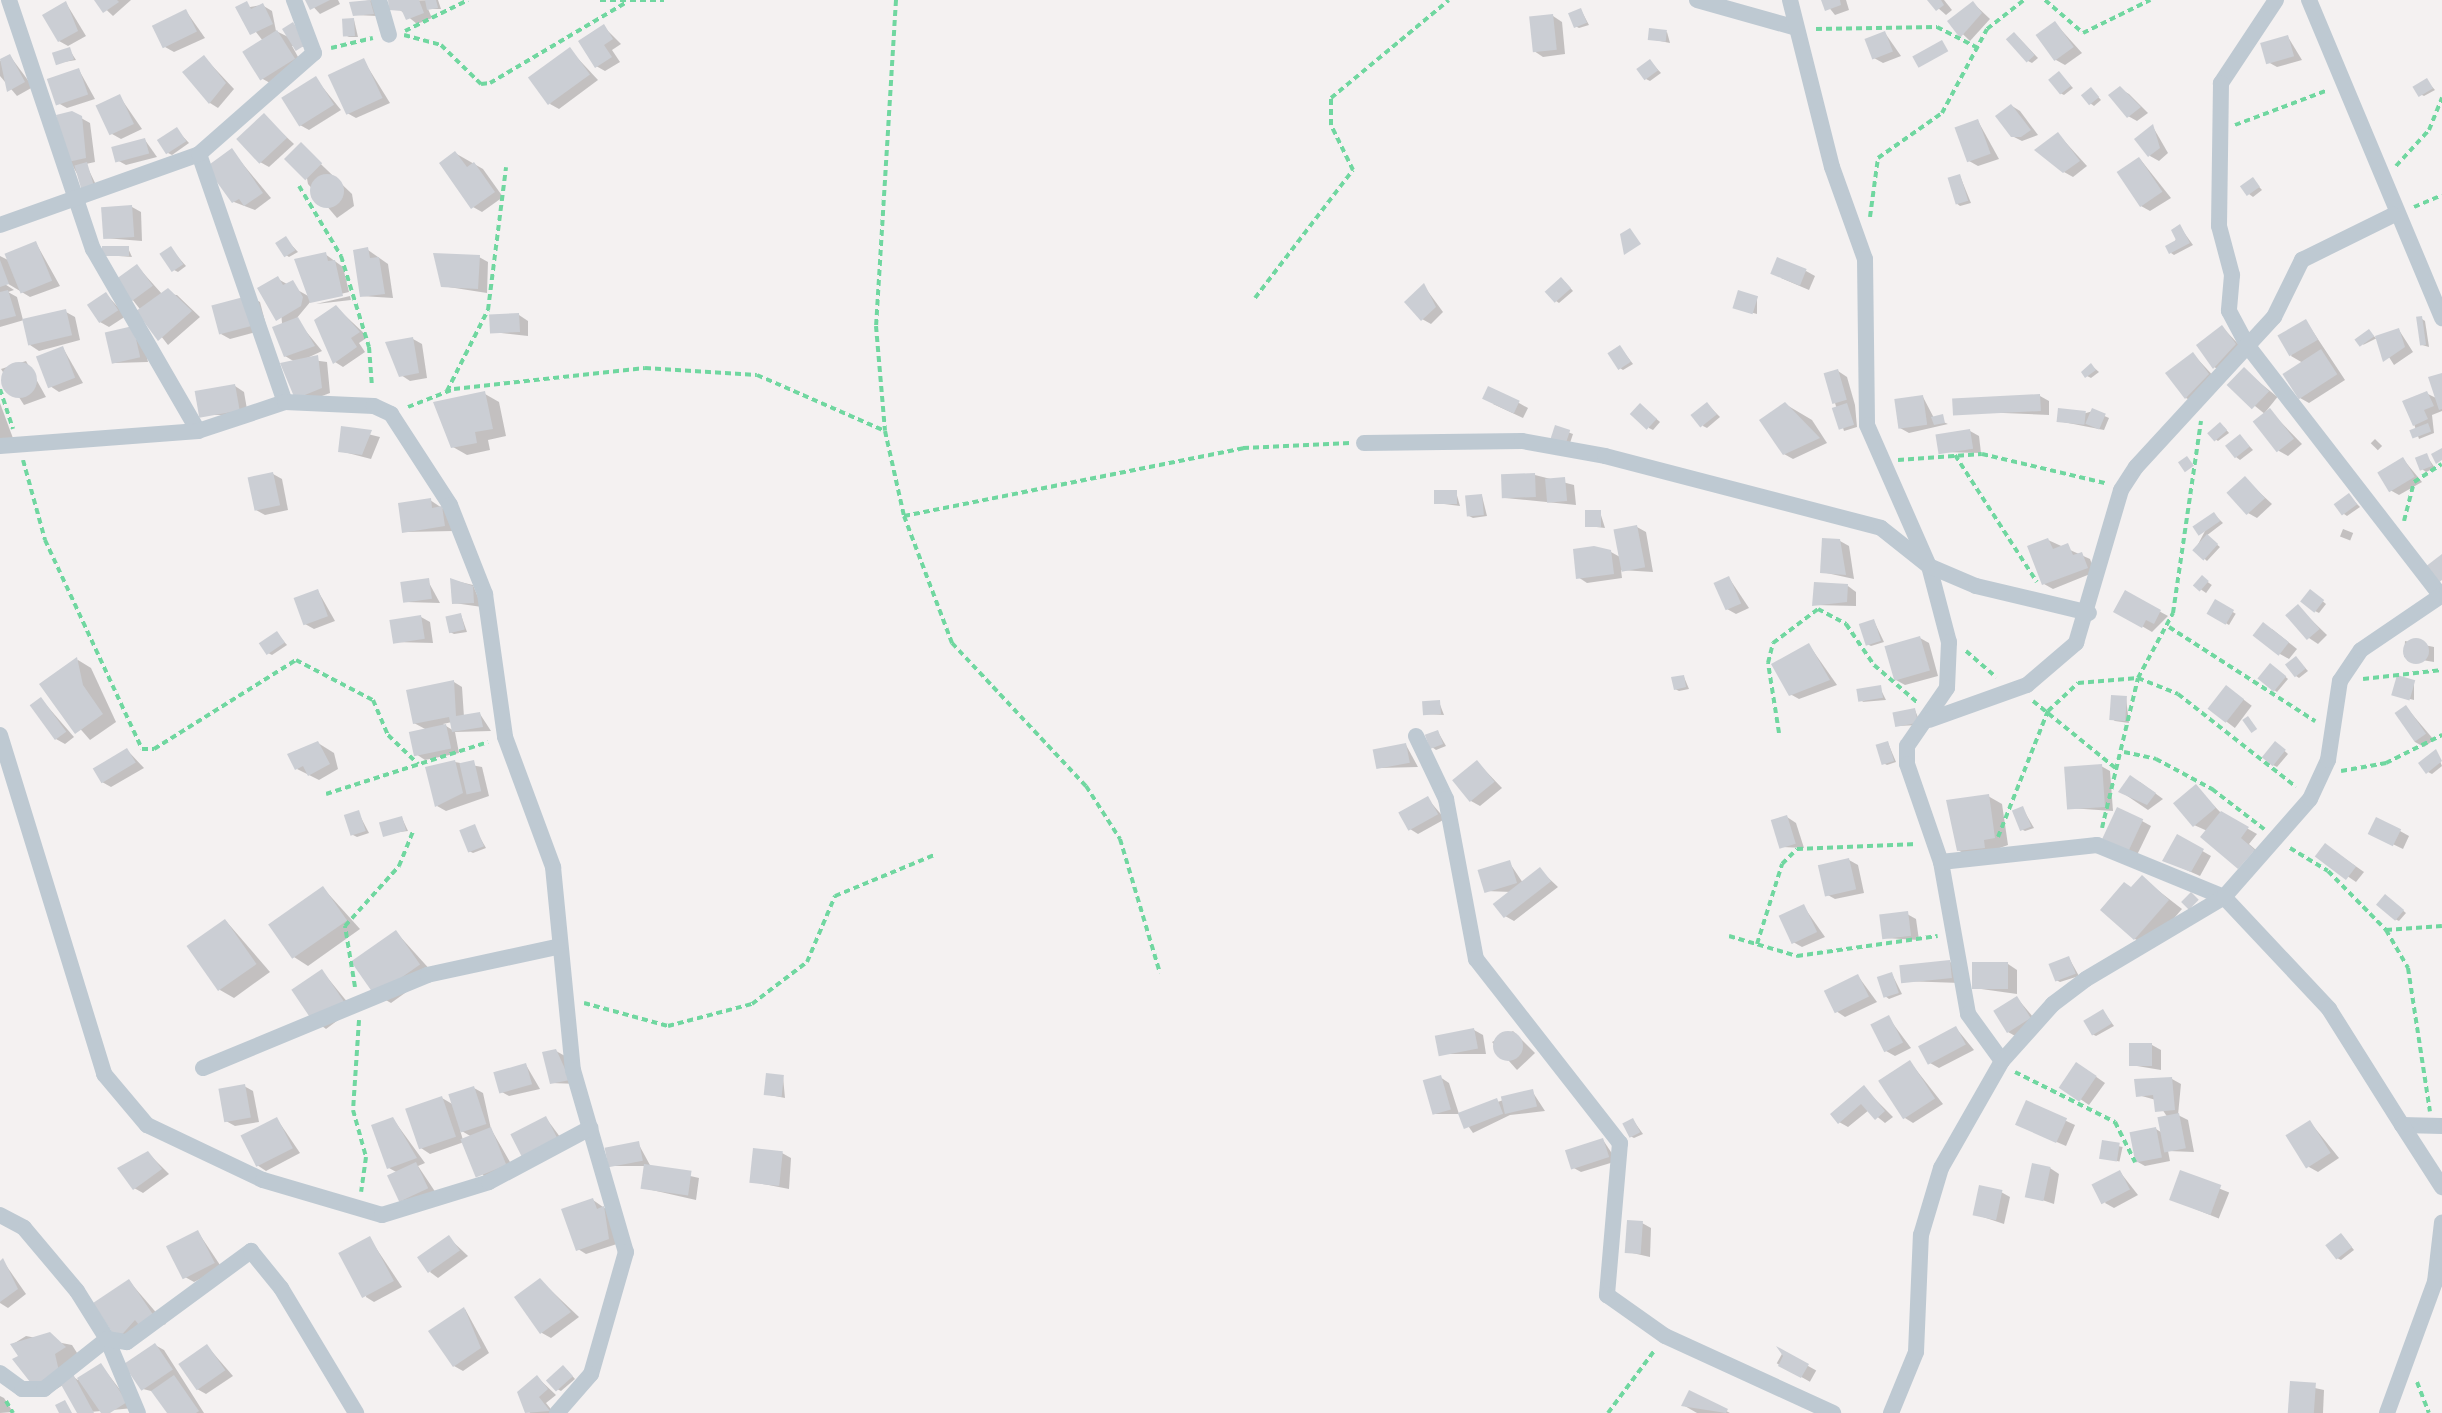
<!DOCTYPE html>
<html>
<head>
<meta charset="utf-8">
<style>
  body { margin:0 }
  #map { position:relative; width:2442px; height:1413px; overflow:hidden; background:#f4f1f1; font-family:Inter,sans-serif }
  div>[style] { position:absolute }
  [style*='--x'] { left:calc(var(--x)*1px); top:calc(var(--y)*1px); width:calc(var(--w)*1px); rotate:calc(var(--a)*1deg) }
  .shadow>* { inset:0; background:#0003; transform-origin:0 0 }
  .building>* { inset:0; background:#cbced4; transform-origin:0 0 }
  .round { border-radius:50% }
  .path>* { height:4px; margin-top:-2px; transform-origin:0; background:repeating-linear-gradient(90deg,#70d7a0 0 6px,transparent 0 10px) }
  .minor>* { height:16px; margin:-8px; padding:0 8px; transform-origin:8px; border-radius:8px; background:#bec9d2 }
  span { translate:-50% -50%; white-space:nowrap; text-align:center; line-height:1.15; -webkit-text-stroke:7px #fff; paint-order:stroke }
</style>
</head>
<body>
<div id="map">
  <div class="shadow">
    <i style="clip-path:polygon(96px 0,131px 0,113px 16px)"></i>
    <i style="clip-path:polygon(307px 0,338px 0,340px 4px,320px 14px)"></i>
    <i style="clip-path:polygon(372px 0,377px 16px,355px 15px,352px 3px)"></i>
    <i style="clip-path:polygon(438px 0,441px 9px,428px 9px,432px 18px,417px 24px,389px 1px)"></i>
    <i style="clip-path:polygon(1823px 0,1846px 0,1849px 10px,1835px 15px)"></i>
    <i style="clip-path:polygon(1929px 0,1944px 0,1952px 10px,1946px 15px)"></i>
    <i style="clip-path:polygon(66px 3px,86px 36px,68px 46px,59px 41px)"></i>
    <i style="clip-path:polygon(1973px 3px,1990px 19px,1970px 41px,1949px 21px)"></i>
    <i style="clip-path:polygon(262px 5px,272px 11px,276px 31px,309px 47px,292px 46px,302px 64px,270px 83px,261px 78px,263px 41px,238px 9px)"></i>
    <i style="clip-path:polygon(1581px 10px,1589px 25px,1579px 28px,1575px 26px)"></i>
    <i style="clip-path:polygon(186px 11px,205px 38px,174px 52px,165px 47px)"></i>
    <i style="clip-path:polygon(1553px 16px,1562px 22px,1565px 54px,1543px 57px,1534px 51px)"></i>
    <i style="clip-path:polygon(354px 20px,358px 37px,349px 37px,345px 35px)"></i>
    <i style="clip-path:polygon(2055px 23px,2082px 53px,2065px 65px,2056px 60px)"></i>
    <i style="clip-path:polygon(604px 27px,621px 44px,612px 50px,620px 62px,605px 71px,596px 66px)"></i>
    <i style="clip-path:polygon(1667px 32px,1670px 43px,1650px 39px)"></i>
    <i style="clip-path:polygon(1885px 33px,1901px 56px,1883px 63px,1874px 58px)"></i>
    <i style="clip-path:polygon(2018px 37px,2038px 58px,2032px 63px,2028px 61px)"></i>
    <i style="clip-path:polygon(2288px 37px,2302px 60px,2277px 67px,2268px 62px)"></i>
    <i style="clip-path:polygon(69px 49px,76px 60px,58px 63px)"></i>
    <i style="clip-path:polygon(570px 50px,598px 80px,559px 109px,550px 104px)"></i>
    <i style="clip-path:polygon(10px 56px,33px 87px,17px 96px,0 76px,0 61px)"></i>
    <i style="clip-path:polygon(204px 57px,234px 89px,218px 108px,210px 103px)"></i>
    <i style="clip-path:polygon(364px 61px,390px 103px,356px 118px,347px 113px)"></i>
    <i style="clip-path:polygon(1650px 61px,1661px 73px,1650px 81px,1646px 79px)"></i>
    <i style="clip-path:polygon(79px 70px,95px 99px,67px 108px,58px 103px)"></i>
    <i style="clip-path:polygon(2059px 73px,2073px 88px,2064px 95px,2060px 93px)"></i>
    <i style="clip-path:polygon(316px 79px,341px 110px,309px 130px,300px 125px)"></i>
    <i style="clip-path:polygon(2427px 81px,2435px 90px,2424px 96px,2420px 94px)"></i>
    <i style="clip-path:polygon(2091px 89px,2101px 100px,2094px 106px,2090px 103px)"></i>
    <i style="clip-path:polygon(2120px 89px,2129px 94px,2148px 113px,2137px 121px,2128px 116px)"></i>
    <i style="clip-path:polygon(120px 97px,142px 129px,121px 139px,112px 134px)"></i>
    <i style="clip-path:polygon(2012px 106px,2020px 111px,2038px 135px,2022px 141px,2012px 136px)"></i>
    <i style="clip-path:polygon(72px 113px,90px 123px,95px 162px,86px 164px,97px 187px,85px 188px,70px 161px)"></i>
    <i style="clip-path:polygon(264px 116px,294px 144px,269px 167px,260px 162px)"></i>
    <i style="clip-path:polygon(1978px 121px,1999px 159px,1978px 166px,1969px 161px)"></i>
    <i style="clip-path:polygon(2153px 127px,2168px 153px,2159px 161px,2150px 156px)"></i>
    <i style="clip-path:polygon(177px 130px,189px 143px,172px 155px,168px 153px)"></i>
    <i style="clip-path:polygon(2058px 134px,2087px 166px,2073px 177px,2064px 172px)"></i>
    <i style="clip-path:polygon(145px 140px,157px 157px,126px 165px,117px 160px)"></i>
    <i style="clip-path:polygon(301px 145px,352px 194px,354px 206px,337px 218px,308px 184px)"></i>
    <i style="clip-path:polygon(232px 151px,271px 198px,255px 210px,234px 202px)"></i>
    <i style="clip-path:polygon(455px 153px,483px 169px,503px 197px,482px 212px,473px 207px)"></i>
    <i style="clip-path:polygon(2140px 159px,2171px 198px,2150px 211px,2141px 206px)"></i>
    <i style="clip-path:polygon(1960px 176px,1971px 203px,1960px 206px,1956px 203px)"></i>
    <i style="clip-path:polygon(2253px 180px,2262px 190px,2253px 197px,2249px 194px)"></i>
    <i style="clip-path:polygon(132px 207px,141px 212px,142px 241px,104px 238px)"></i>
    <i style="clip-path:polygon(2180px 227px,2193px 245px,2174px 255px,2171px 253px)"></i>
    <i style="clip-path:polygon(286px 239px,298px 252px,289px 257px,286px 255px)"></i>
    <i style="clip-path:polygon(36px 243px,60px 286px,30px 297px,0 279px,0 256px,10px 261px)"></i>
    <i style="clip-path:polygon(128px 248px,132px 257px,105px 255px)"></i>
    <i style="clip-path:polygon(171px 249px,186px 266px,178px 272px,174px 270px)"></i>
    <i style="clip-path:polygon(368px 250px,388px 264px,393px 298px,361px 296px)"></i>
    <i style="clip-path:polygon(325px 254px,343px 267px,349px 292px,311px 301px,296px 319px,322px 351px,305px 359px,327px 362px,330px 393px,306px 402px,295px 362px,285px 356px,278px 279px,310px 297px)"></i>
    <i style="clip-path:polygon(479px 257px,488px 262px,487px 293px,442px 286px)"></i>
    <i style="clip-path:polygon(137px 266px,162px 294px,177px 295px,200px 317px,168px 345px,132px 299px)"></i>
    <i style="clip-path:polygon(1806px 271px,1815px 276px,1809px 290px,1781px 278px)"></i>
    <i style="clip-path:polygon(0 281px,14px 290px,8px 292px,17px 297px,23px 320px,66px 312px,75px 317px,80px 340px,39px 351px,30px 345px,24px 320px,0 327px)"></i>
    <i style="clip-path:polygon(1565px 282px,1573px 291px,1559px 303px,1556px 301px)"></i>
    <i style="clip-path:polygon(1424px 286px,1443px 312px,1431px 324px,1422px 319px)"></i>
    <i style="clip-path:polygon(106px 294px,126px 316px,109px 327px,100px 322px)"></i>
    <i style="clip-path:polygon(350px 296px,351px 300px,316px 304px)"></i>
    <i style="clip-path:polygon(251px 297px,260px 302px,267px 329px,230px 339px,221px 334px)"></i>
    <i style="clip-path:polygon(1757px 297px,1757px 314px,1739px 309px)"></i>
    <i style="clip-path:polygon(336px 307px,368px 337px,359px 343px,365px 352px,343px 367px,335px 362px)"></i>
    <i style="clip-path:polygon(519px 315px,528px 321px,528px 336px,492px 332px)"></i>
    <i style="clip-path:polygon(2422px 319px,2425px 321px,2429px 347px,2422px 345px)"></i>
    <i style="clip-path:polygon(2306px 321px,2345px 380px,2309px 403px,2300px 398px,2303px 363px,2291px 356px)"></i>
    <i style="clip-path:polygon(2223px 328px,2244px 350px,2223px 372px,2214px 367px)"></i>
    <i style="clip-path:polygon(2399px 330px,2413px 352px,2394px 365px,2377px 338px,2363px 345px,2369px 332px,2376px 338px)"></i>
    <i style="clip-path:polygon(142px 334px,148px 362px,114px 363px)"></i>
    <i style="clip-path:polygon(413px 339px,422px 344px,427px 378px,410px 381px,401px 375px)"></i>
    <i style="clip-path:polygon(1620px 347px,1633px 364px,1623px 370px,1620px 368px)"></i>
    <i style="clip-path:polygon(63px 348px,83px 383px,59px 392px,50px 386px)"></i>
    <i style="clip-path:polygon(2193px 354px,2217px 380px,2195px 403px,2186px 398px)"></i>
    <i style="clip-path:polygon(26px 361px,46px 397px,24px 405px,1px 369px)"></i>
    <i style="clip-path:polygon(2092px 366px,2099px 372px,2091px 378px,2087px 376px)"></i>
    <i style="left:2244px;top:370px;width:43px;height:21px;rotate:39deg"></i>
    <i style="clip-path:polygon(1838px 371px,1847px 377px,1855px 405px,1857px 427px,1844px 431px,1835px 403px)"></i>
    <i style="clip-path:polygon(2442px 375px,2442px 411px,2432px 415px,2434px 433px,2419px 439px,2414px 424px,2426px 393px,2438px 399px)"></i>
    <i style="clip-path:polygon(235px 386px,244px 392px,248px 415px,201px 415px)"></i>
    <i style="clip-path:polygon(485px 394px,499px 402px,506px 436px,488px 440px,490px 450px,467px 455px,453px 447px)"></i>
    <i style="clip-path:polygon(2040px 396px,2049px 401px,2049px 415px,1954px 411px)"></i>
    <i style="clip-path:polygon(1923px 397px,1934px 418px,1948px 424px,1909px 433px,1900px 428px)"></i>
    <i style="clip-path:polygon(0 403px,14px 441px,0 444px)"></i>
    <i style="clip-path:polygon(1519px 403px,1528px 408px,1523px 418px,1493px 404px)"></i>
    <i style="clip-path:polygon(1707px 404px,1720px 417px,1707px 428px,1703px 426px)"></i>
    <i style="clip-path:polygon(1785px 404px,1812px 420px,1827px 443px,1793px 459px,1784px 454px)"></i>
    <i style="clip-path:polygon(1644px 408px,1660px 422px,1653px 430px,1649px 428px)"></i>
    <i style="clip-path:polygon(2093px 411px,2109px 418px,2104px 430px,2058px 421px)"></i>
    <i style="clip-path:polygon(2270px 411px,2302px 444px,2288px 456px,2279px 451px)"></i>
    <i style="clip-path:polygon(2224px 427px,2229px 433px,2218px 441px,2215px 439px)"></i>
    <i style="clip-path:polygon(343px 428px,380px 437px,371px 459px,340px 451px)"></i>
    <i style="clip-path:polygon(1556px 428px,1573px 434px,1569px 446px)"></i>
    <i style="clip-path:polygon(1970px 431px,1979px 436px,1981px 453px,1940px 452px)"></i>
    <i style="clip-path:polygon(2241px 437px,2253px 450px,2240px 460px,2236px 457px)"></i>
    <i style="left:2375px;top:439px;width:10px;height:6px;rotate:45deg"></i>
    <i style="clip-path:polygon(2426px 455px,2435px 468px,2426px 472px,2422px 469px)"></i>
    <i style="clip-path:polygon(2403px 459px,2422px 482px,2399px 495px,2390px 490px)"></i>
    <i style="clip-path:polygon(273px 474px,282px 479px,288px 510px,265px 515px,256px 510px)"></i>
    <i style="clip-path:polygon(1535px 475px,1574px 485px,1576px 505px,1505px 498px)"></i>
    <i style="clip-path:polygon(2245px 479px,2272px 504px,2257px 518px,2248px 513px)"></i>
    <i style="clip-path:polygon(1456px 492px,1460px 506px,1436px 503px)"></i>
    <i style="clip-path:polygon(1482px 496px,1487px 516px,1473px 518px,1469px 516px)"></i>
    <i style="clip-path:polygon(2349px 496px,2360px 507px,2347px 516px,2344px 514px)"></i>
    <i style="clip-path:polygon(430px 500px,451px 514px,454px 531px,404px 532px)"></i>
    <i style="clip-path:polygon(1600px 512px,1605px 528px,1588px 526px)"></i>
    <i style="clip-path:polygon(2214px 514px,2223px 523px,2206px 536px,2220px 547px,2207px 561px,2195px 550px)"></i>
    <i style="clip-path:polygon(1637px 527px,1646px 532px,1653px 572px,1621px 570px,1622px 578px,1587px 583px,1578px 577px,1611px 552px,1620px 557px)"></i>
    <i style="left:2343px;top:529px;width:11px;height:8px;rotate:22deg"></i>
    <i style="clip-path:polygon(2048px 540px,2090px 559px,2095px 572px,2053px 589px,2044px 584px)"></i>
    <i style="clip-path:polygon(1840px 541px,1849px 546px,1854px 579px,1822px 572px)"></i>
    <i style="clip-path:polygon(1729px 578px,1749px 608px,1736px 614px,1727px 609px)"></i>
    <i style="left:2202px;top:578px;width:12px;height:10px;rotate:35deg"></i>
    <i style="clip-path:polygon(452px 580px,473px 585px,482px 607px,454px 603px)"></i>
    <i style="clip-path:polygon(428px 581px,440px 603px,405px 602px)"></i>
    <i style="clip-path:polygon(1848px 586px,1856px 592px,1856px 606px,1814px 605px)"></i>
    <i style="clip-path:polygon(318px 591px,335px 621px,314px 629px,305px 624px)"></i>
    <i style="clip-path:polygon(2126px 593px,2168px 616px,2152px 632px,2116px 611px)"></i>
    <i style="clip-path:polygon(2314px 594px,2326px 604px,2319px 613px,2315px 611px)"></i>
    <i style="left:2216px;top:602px;width:23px;height:13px;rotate:31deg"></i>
    <i style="clip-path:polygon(2298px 607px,2327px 635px,2318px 644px,2309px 638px)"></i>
    <i style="clip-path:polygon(461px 615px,467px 632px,454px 634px,450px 632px)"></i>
    <i style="clip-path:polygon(421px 617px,430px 622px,433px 643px,394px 642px)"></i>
    <i style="clip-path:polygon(1874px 621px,1884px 642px,1871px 646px,1867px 644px)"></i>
    <i style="clip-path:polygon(2272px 629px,2297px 649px,2289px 659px,2280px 654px)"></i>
    <i style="clip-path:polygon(277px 633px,287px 645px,272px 655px,268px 653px)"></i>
    <i style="clip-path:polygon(1920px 638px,1929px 643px,1938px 676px,1905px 685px,1896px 680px)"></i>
    <i style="clip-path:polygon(2405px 641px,2434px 647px,2434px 662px,2404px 657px)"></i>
    <i style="clip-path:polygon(1809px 645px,1837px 685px,1799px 699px,1790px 694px)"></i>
    <i style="clip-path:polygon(2296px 658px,2308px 671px,2299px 678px,2296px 676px)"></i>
    <i style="clip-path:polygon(78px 660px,91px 668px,116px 722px,90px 740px,42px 685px)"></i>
    <i style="clip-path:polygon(2274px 667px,2288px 679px,2277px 692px,2274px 690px)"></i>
    <i style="clip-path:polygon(1684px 677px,1689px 689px,1679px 691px,1675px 689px)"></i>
    <i style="clip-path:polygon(evenodd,454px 682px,462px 687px,464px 717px,480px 714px,491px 731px,455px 732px,459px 753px,425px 760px,416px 754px,427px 730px,414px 723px,454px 682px,452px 722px,454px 731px,443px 724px,452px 722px)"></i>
    <i style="clip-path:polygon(2414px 682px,2414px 700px,2398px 696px)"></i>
    <i style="left:2227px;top:687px;width:31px;height:28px;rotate:37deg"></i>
    <i style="clip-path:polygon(1880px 688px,1886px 700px,1862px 702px)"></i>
    <i style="clip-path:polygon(2126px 698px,2129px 723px,2115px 721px,2112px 719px)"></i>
    <i style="clip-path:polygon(41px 699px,74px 737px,65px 744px,56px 739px)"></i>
    <i style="clip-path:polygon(1439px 702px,1444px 715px,1425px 714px)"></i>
    <i style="clip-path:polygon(2406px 707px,2434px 740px,2424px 747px,2415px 742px)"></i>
    <i style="clip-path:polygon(1915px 710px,1921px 725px,1896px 726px)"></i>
    <i style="clip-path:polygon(1438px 732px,1446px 746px,1436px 750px,1432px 747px)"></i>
    <i style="clip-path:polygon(318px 743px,334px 753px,338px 769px,319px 780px,297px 769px)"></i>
    <i style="clip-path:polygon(1888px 743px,1896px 762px,1887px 765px,1883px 763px)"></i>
    <i style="clip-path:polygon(1406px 745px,1418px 767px,1379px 768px)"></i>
    <i style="clip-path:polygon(2279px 746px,2288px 754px,2277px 767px,2273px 765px)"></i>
    <i style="clip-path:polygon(127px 750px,144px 768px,111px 787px,102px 782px)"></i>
    <i style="clip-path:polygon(2436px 751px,2442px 766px,2432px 774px,2428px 772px)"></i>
    <i style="clip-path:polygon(455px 762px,482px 767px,489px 796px,446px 811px,437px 806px)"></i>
    <i style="clip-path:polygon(1477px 762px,1502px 788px,1480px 806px,1471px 801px)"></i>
    <i style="clip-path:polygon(2101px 766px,2110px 771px,2113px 811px,2069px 808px)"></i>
    <i style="clip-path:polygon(2140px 782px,2163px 799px,2148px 810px,2120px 791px)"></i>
    <i style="clip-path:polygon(2196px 787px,2222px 814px,2257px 834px,2249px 844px,2263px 856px,2194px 825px)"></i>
    <i style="clip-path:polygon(1988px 796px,2002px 804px,2008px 845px,1972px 858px,1958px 850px)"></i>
    <i style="clip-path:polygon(1428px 799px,1445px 819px,1418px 834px,1410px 829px)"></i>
    <i style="clip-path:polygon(2023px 809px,2034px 828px,2025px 831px,2021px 829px)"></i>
    <i style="clip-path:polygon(358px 812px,369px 833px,357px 837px,353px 835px)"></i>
    <i style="clip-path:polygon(1787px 817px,1796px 823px,1804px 848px,1782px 847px)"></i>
    <i style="clip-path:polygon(402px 818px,408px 831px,384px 834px)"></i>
    <i style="clip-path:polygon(2142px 821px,2151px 826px,2137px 855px,2104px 839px)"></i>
    <i style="clip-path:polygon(474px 827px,486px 848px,473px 853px,469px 851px)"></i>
    <i style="clip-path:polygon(2400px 831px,2409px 836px,2403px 849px,2380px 838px)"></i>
    <i style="clip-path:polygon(2178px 837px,2211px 856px,2200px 876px,2164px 860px)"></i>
    <i style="clip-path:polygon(2334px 851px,2364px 872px,2356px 882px,2318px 856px)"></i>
    <i style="clip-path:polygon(1849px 860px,1858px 865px,1864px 893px,1835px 899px,1826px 894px)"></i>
    <i style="clip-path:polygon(1509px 862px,1523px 883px,1540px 870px,1558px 887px,1514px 921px,1505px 916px,1511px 892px,1486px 891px)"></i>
    <i style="clip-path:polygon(2142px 878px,2182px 909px,2149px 947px,2135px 939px,2132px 889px)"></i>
    <i style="clip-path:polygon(323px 888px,360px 929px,308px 966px,294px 957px)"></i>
    <i style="clip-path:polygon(2389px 899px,2406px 913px,2399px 921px,2395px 919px)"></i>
    <i style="clip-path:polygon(1804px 907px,1825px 937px,1802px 947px,1793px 942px)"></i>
    <i style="clip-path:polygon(1907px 914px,1916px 919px,1919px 940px,1884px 938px)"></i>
    <i style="clip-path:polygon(226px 921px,270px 972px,234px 998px,220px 990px)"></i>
    <i style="clip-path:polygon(396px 932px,433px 973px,391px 1003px,377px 995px)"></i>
    <i style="clip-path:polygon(2069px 958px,2079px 976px,2060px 982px,2056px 980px)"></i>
    <i style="clip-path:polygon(1950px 962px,1959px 967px,1960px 983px,1903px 981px)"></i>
    <i style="clip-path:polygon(2008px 964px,2017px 970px,2017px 994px,1974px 988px)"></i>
    <i style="clip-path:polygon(322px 971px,353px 1009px,326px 1029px,318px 1023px)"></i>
    <i style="clip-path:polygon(1892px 974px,1902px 994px,1889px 999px,1885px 996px)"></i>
    <i style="clip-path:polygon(1858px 976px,1877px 1002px,1845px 1017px,1836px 1011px)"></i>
    <i style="clip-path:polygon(2017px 998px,2039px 1024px,2017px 1037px,2008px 1032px)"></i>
    <i style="clip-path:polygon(2103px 1011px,2114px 1026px,2096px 1036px,2092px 1034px)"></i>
    <i style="clip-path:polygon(1888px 1017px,1911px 1048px,1895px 1056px,1886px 1051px)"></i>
    <i style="clip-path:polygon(1956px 1028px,1974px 1050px,1939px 1068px,1930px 1063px)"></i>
    <i style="clip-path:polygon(1474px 1030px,1483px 1035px,1486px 1054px,1439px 1054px)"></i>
    <i style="clip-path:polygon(1513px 1031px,1535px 1053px,1517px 1070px,1492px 1042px)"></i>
    <i style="clip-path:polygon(2152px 1045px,2161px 1050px,2161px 1070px,2131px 1065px)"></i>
    <i style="clip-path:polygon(556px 1051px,565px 1056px,578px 1084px,551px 1083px)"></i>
    <i style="clip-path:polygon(1910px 1062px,1943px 1104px,1913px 1123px,1905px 1118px)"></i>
    <i style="clip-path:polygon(526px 1065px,540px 1089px,509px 1096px,500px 1091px)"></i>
    <i style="clip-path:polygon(2085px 1069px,2105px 1083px,2089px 1105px,2061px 1086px)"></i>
    <i style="clip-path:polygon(783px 1077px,785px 1098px,765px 1094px)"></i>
    <i style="clip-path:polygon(1440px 1077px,1449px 1083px,1459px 1114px,1532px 1091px,1545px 1111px,1510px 1115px,1473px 1133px,1460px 1114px,1435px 1114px)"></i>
    <i style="clip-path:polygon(2172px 1079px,2181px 1084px,2178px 1115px,2188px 1120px,2194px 1152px,2168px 1151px,2170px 1161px,2145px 1166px,2136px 1161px,2156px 1129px,2164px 1134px,2168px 1118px,2156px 1100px,2138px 1095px)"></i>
    <i style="clip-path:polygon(244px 1086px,253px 1091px,259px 1122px,235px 1126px,226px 1121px)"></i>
    <i style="clip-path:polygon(evenodd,474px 1088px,483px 1093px,491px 1129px,514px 1169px,486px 1180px,464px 1142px,430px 1154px,421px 1148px,442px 1098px,454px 1105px,474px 1088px,460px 1130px,472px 1137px,463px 1140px,460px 1130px)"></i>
    <i style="clip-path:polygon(1864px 1088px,1893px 1117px,1885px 1123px,1869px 1110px,1848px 1127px,1839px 1122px)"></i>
    <i style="clip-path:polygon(2027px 1103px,2075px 1125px,2066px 1146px,2027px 1129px)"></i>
    <i style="clip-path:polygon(546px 1118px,566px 1145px,533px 1162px)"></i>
    <i style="clip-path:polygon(277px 1119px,300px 1153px,266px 1171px,257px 1165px)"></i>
    <i style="clip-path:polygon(393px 1119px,425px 1163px,418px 1166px,436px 1193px,401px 1201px,398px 1173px,389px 1168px)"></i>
    <i style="clip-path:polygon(1633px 1120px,1643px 1134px,1634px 1138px,1630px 1136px)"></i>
    <i style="clip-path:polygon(2310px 1122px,2339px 1158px,2318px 1172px,2309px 1167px)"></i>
    <i style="clip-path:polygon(1603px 1140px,1617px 1161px,1581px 1172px,1572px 1167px)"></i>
    <i style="clip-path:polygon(638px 1143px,651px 1167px,699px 1178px,696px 1200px,643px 1188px,646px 1166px,611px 1166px)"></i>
    <i style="left:2104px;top:1143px;width:19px;height:15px;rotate:12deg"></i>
    <i style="clip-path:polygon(148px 1153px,169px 1174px,143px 1193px,134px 1188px)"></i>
    <i style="clip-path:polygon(782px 1153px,791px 1158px,789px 1189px,753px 1182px)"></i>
    <i style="clip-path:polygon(2050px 1168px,2059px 1174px,2054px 1204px,2028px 1195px)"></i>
    <i style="clip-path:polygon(2120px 1172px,2138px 1195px,2114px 1208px,2105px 1203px)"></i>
    <i style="left:2181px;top:1173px;width:52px;height:28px;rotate:22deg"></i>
    <i style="clip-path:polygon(2001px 1192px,2010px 1197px,2004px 1224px,1974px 1214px)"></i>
    <i style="clip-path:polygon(593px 1200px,613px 1214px,617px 1244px,586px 1254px,578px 1249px)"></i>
    <i style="clip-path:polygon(1642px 1223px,1651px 1228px,1650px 1257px,1628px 1252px)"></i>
    <i style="clip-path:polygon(198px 1232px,222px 1268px,194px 1282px,185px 1277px)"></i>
    <i style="clip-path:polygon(2342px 1235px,2354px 1250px,2341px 1260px,2337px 1258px)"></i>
    <i style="clip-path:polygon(449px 1238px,468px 1256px,438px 1278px,430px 1272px)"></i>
    <i style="clip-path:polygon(370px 1239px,402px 1287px,374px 1302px,366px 1297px)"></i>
    <i style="clip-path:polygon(3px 1261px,26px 1294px,8px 1308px,0 1303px)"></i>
    <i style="clip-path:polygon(540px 1280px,579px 1317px,551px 1338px,542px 1333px)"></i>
    <i style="clip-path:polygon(129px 1281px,166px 1324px,118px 1338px)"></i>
    <i style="clip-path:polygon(465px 1309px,489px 1353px,463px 1371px,454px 1366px)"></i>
    <i style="clip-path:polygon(26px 1336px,72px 1345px,79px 1356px,72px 1376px,78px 1380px,101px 1365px,134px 1408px,79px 1413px,63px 1385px,50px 1393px,20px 1357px,13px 1344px)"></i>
    <i style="clip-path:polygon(155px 1345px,164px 1350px,204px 1413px,169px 1413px,155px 1392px,143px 1389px)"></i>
    <i style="clip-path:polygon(207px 1346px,233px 1376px,206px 1394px,197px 1389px)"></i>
    <i style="left:1783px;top:1352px;width:38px;height:13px;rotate:29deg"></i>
    <i style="clip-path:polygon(567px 1370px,575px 1379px,561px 1391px,557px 1389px)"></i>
    <i style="clip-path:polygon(538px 1378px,556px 1395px,546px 1403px,554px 1413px,530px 1413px,519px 1393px)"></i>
    <i style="clip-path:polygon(2292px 1383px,2324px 1390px,2323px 1413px,2289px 1413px)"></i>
    <i style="clip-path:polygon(1690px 1392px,1730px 1413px,1697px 1413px,1683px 1405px)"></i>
    <i style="clip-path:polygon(0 1396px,4px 1398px,13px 1412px,0 1413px)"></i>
  </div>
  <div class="building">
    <i style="clip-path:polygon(94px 0,117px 0,119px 2px,103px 13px)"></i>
    <i style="clip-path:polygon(305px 0,330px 0,310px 10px)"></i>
    <i style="clip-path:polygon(370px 0,374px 14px,353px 16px,349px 2px)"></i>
    <i style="clip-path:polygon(388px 0,419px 0,424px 13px,406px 20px,402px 11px,389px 10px)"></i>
    <i style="clip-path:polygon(425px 0,436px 0,438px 8px,427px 10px)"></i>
    <i style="clip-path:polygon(1821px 0,1840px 0,1841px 5px,1825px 11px)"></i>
    <i style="clip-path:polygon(1927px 0,1941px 0,1944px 5px,1936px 11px)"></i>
    <i style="clip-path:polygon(66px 1px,78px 31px,58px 42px,42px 15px)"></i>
    <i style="clip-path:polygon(247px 1px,251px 9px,263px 3px,273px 24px,250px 35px,235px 7px)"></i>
    <i style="clip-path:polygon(1973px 1px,1982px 13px,1960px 38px,1947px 21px)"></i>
    <i style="left:1581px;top:8px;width:16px;height:14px;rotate:68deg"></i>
    <i style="left:186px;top:9px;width:25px;height:38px;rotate:64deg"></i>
    <i style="left:1553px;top:14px;width:36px;height:24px;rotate:84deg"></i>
    <i style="left:354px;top:18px;width:18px;height:12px;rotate:87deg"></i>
    <i style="left:2055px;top:21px;width:32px;height:24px;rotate:54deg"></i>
    <i style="left:293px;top:22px;width:26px;height:13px;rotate:58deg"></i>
    <i style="clip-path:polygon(604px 24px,613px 39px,604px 45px,612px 57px,595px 68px,578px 41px)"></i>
    <i style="left:1649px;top:28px;width:18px;height:12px;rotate:6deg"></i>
    <i style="left:277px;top:30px;width:34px;height:41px;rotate:58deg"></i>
    <i style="left:1885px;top:31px;width:22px;height:22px;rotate:69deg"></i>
    <i style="left:2014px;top:32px;width:31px;height:11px;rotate:48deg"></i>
    <i style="left:2288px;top:35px;width:22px;height:29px;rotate:74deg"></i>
    <i style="left:1942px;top:40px;width:13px;height:34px;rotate:61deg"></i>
    <i style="left:70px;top:47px;width:13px;height:19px;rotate:72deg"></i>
    <i style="left:570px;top:47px;width:34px;height:52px;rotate:54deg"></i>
    <i style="clip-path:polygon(10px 54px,25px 82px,7px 92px,0 59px)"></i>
    <i style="clip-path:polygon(204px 55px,226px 83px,209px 104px,182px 72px)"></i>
    <i style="left:364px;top:58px;width:44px;height:40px;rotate:65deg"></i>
    <i style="left:1650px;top:59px;width:14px;height:17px;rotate:54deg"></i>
    <i style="left:79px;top:68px;width:28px;height:34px;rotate:71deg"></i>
    <i style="left:2059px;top:71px;width:19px;height:14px;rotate:51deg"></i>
    <i style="left:316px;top:76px;width:34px;height:41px;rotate:58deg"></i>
    <i style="left:2427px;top:78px;width:12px;height:17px;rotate:59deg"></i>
    <i style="clip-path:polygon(2120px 86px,2141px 107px,2127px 118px,2108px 95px)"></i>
    <i style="left:2091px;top:87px;width:13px;height:13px;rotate:51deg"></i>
    <i style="left:120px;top:94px;width:33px;height:27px;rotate:65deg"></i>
    <i style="clip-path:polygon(2011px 104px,2031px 130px,2021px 137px,2011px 137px,1995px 116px)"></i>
    <i style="clip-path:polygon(72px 111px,82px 116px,86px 158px,68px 162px,56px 115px)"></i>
    <i style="left:264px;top:113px;width:34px;height:38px;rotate:47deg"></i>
    <i style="left:1978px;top:119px;width:37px;height:25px;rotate:70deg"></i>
    <i style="clip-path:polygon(2153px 124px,2160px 148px,2148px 157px,2134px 139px)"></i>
    <i style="left:177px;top:127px;width:17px;height:24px;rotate:57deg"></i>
    <i style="clip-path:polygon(2058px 132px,2080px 161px,2063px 173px,2034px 150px)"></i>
    <i style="left:145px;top:138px;width:16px;height:35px;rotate:75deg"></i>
    <i style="left:301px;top:142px;width:30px;height:24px;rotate:45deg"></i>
    <i style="clip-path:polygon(232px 148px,263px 193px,244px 206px,239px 199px,232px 203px,206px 167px)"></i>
    <i style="clip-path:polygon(455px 151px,467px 167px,474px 162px,495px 192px,471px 209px,439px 163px)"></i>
    <i style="left:2139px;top:157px;width:42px;height:27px;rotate:56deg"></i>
    <i style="left:87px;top:162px;width:25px;height:13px;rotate:74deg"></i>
    <i class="round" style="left:310px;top:174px;width:34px;height:34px"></i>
    <i style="left:1960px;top:174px;width:28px;height:13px;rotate:73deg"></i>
    <i style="left:2253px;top:177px;width:12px;height:16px;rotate:55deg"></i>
    <i style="left:132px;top:205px;width:32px;height:31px;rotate:86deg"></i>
    <i style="clip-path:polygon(2180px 224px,2190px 243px,2169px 254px,2165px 246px,2176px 240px,2171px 230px)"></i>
    <i style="clip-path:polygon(1630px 228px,1641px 244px,1624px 255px,1620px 234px)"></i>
    <i style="left:286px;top:236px;width:17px;height:13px;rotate:57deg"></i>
    <i style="left:36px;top:241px;width:43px;height:34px;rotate:68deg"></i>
    <i style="left:102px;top:246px;width:27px;height:10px"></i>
    <i style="left:171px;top:246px;width:22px;height:14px;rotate:56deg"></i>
    <i style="clip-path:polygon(368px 247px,370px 258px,379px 257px,385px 294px,360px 297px,353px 250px)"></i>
    <i style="clip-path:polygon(326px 252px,328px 261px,335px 260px,343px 296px,310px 303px,294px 259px)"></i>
    <i style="clip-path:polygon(433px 253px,480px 255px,478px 289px,441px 287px)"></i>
    <i style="left:1777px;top:257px;width:32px;height:18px;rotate:22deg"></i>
    <i style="clip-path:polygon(0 260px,9px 284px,0 287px)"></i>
    <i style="left:137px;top:264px;width:27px;height:27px;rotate:54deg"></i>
    <i style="clip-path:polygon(278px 276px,283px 285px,293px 280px,303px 297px,301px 306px,276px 321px,257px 288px)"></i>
    <i style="left:1561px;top:277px;width:15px;height:22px;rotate:48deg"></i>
    <i style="clip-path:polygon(1424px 283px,1436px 307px,1421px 321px,1404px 302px)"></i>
    <i style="clip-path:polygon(168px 288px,192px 311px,158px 341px,136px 311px)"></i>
    <i style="clip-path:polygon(8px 290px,16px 316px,0 320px,0 292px)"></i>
    <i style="left:1738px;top:290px;width:21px;height:19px;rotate:17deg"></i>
    <i style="left:106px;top:292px;width:22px;height:23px;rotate:56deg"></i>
    <i style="left:251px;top:295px;width:30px;height:41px;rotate:75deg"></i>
    <i style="clip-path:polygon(336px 305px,360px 332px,351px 338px,357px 347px,333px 364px,314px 320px)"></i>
    <i style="left:66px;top:309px;width:27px;height:45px;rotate:77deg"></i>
    <i style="left:519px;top:313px;width:19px;height:30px;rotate:87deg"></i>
    <i style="left:2422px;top:316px;width:29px;height:6px;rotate:82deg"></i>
    <i style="clip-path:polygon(298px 317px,315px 346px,284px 357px,272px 327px)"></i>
    <i style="left:2306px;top:319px;width:24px;height:33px;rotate:60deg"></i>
    <i style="clip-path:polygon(2222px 325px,2236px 344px,2213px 369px,2196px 345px)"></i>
    <i style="left:133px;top:326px;width:32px;height:29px;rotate:77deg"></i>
    <i style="clip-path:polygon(2399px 328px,2405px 347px,2383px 362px,2375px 336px)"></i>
    <i style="left:2369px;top:329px;width:9px;height:18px;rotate:54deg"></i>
    <i style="clip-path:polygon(413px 337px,419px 373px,399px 377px,385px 342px)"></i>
    <i style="left:1620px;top:345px;width:20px;height:15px;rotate:57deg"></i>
    <i style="left:63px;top:346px;width:34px;height:29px;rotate:69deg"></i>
    <i style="left:2321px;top:349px;width:30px;height:46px;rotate:57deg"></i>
    <i style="clip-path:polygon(2193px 352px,2209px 374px,2185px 399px,2165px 373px)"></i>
    <i style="clip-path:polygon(318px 355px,322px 388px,295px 399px,280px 363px)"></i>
    <i class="round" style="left:1px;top:362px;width:36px;height:36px"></i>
    <i style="clip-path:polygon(2091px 363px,2096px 370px,2085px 378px,2081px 372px)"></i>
    <i style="left:2244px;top:367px;width:35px;height:25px;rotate:44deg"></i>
    <i style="left:1838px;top:369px;width:32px;height:15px;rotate:74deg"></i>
    <i style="clip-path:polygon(2442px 373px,2442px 409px,2439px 410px,2428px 377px)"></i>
    <i style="left:235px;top:384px;width:27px;height:41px;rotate:80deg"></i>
    <i style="left:1488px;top:386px;width:35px;height:14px;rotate:25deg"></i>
    <i style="clip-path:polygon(485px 391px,493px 429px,475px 432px,477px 443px,451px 448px,433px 402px)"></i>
    <i style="clip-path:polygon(2427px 391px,2434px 406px,2424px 410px,2428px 419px,2413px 426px,2402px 401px)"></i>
    <i style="left:2040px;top:394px;width:17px;height:88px;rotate:87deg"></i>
    <i style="left:1923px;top:395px;width:30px;height:29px;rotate:82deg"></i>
    <i style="left:1707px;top:402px;width:16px;height:21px;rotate:52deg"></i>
    <i style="clip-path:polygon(1785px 402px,1820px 438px,1783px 455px,1759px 420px)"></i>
    <i style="left:1640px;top:403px;width:23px;height:15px;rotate:43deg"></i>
    <i style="left:1847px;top:403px;width:23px;height:16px;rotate:72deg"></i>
    <i style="left:2058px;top:408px;width:28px;height:14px;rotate:6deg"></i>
    <i style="left:2092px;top:408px;width:15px;height:17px;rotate:23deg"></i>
    <i style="left:2270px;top:408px;width:39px;height:22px;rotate:52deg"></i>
    <i style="clip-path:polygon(1943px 414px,1945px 423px,1934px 425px,1931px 417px)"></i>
    <i style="left:2220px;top:422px;width:11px;height:17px;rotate:49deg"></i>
    <i style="left:2428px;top:423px;width:9px;height:20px;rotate:69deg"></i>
    <i style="left:1555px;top:425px;width:16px;height:17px;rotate:18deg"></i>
    <i style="clip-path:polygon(341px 426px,372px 430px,362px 455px,338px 452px)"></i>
    <i style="left:1970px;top:429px;width:20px;height:35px;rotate:81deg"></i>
    <i style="left:2240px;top:434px;width:16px;height:19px;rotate:52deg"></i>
    <i style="clip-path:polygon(2442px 448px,2442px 460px,2436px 464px,2431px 454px)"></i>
    <i style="left:2427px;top:453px;width:14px;height:13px;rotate:69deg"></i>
    <i style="left:2187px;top:456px;width:12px;height:11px;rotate:55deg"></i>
    <i style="left:2403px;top:457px;width:23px;height:30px;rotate:59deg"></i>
    <i style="left:273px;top:472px;width:34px;height:26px;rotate:78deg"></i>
    <i style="left:1535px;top:473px;width:24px;height:34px;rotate:88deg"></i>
    <i style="left:2245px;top:476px;width:30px;height:25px;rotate:48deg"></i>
    <i style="left:1565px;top:477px;width:24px;height:20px;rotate:85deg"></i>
    <i style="left:1434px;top:490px;width:23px;height:14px"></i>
    <i style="left:2349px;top:493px;width:14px;height:19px;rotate:54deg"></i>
    <i style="left:1482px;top:494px;width:21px;height:17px;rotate:85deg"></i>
    <i style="clip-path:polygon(431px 498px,432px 508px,442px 506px,445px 526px,402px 533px,398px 503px)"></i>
    <i style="left:1585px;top:510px;width:16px;height:17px"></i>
    <i style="left:2214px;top:512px;width:11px;height:26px;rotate:56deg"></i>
    <i style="left:1637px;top:525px;width:43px;height:24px;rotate:79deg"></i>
    <i style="left:2207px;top:534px;width:15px;height:22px;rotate:42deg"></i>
    <i style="clip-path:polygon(1822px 538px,1840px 539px,1846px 575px,1820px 573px)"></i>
    <i style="clip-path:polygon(2048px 538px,2053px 549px,2068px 543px,2073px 555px,2082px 552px,2088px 568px,2042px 585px,2027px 546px)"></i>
    <i style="clip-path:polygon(1594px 546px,1611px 550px,1614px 574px,1576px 579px,1573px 549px)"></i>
    <i style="clip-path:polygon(2442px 554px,2442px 580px,2437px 584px,2425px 567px)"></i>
    <i style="left:2202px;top:575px;width:9px;height:14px;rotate:41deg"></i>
    <i style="left:1729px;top:576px;width:30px;height:17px;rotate:66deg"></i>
    <i style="left:429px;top:578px;width:21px;height:29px;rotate:82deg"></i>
    <i style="clip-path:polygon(450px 578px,473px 586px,474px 603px,452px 604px)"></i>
    <i style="clip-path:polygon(1814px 582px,1848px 584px,1847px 602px,1812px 606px)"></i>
    <i style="left:318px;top:589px;width:29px;height:26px;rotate:70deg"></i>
    <i style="left:2310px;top:589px;width:18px;height:16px;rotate:38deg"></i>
    <i style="clip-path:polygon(2125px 590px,2161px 610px,2154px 624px,2146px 620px,2142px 628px,2113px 612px)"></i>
    <i style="left:2215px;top:599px;width:22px;height:17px;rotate:30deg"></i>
    <i style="left:2298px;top:604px;width:33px;height:17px;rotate:49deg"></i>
    <i style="left:461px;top:613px;width:17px;height:16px;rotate:77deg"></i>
    <i style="left:421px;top:615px;width:24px;height:32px;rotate:81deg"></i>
    <i style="left:1874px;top:619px;width:23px;height:16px;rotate:72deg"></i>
    <i style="left:2263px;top:622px;width:33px;height:17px;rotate:38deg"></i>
    <i style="left:277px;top:631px;width:14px;height:22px;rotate:56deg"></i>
    <i style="left:1920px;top:636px;width:36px;height:37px;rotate:74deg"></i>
    <i class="round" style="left:2403px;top:638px;width:26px;height:26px"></i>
    <i style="clip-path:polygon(1809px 643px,1830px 680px,1789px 696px,1771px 664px)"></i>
    <i style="left:2296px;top:656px;width:16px;height:14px;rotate:52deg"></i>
    <i style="clip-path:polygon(77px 657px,83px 685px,103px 714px,75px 734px,39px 684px)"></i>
    <i style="left:2270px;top:663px;width:21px;height:20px;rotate:39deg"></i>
    <i style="clip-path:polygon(1684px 675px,1686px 687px,1674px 690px,1671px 677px)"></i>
    <i style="left:2397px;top:675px;width:19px;height:21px;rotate:16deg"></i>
    <i style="clip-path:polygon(454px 680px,456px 716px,480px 712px,483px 727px,452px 732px,449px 717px,413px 724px,406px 690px)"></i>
    <i style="left:1881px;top:685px;width:13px;height:25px;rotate:81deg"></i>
    <i style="left:2226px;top:685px;width:23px;height:30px;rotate:38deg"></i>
    <i style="left:2111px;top:695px;width:16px;height:25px;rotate:4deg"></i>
    <i style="left:41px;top:697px;width:43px;height:14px;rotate:54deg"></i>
    <i style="left:1440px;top:700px;width:14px;height:18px;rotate:86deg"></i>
    <i style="left:2406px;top:705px;width:35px;height:14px;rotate:55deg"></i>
    <i style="left:1915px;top:708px;width:15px;height:23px;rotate:79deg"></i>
    <i style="left:2248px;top:716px;width:16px;height:7px;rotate:55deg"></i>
    <i style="left:446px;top:724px;width:25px;height:38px;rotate:78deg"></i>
    <i style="left:1438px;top:730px;width:15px;height:14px;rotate:70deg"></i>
    <i style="clip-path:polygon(318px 741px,330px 764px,308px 776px,303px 766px,295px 770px,287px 754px)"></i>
    <i style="left:1888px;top:741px;width:21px;height:13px;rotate:73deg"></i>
    <i style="left:2275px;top:741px;width:14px;height:21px;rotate:39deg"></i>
    <i style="left:1406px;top:743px;width:20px;height:34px;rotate:79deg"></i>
    <i style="left:127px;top:748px;width:17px;height:40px;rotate:59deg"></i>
    <i style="clip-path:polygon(2436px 749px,2442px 761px,2426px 774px,2418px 763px)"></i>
    <i style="clip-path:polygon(455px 760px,463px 793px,435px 807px,425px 767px)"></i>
    <i style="left:474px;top:760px;width:32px;height:15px;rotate:77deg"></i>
    <i style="left:1477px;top:760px;width:28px;height:32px;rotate:51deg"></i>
    <i style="left:2102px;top:764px;width:43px;height:38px;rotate:86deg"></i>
    <i style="clip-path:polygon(2130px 775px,2156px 793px,2147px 805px,2118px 792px)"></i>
    <i style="left:2196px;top:784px;width:31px;height:30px;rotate:50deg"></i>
    <i style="clip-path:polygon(1989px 794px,1995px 838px,1984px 840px,1985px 848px,1957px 851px,1946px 800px)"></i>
    <i style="left:1428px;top:796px;width:21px;height:34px;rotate:61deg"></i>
    <i style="left:2023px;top:806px;width:22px;height:12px;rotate:68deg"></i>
    <i style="left:2117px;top:807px;width:29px;height:36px;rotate:25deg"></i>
    <i style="left:359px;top:810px;width:22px;height:16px;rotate:72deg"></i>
    <i style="clip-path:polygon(2221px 811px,2249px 827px,2241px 838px,2255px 850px,2238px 869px,2200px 837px)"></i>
    <i style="left:1787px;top:815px;width:30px;height:17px;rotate:73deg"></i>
    <i style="left:402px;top:816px;width:15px;height:24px;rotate:74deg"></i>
    <i style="left:2376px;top:817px;width:28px;height:19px;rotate:26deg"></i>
    <i style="left:475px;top:824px;width:24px;height:17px;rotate:68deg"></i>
    <i style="clip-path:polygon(2177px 834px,2204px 849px,2191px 872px,2162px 861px)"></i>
    <i style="left:2325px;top:843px;width:39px;height:17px;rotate:37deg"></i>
    <i style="left:1849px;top:858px;width:32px;height:32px;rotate:77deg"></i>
    <i style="left:1510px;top:860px;width:24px;height:34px;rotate:73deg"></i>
    <i style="left:1540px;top:867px;width:18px;height:60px;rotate:52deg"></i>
    <i style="clip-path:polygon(2142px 875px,2169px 900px,2134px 940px,2100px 910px,2124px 882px,2131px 887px)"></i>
    <i style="left:323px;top:886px;width:42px;height:67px;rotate:55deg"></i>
    <i style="left:2191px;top:892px;width:11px;height:14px;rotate:45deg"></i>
    <i style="left:2385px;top:894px;width:25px;height:14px;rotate:40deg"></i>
    <i style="left:1804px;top:904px;width:31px;height:28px;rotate:65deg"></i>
    <i style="left:1908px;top:911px;width:25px;height:29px;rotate:83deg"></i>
    <i style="left:225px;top:919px;width:55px;height:47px;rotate:55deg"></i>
    <i style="left:396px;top:930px;width:42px;height:55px;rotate:55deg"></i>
    <i style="left:2069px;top:956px;width:19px;height:22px;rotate:69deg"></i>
    <i style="left:1950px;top:960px;width:18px;height:51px;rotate:84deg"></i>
    <i style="left:1972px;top:962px;width:36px;height:27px"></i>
    <i style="left:322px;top:969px;width:41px;height:37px;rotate:56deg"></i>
    <i style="left:1892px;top:972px;width:22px;height:16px;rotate:72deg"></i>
    <i style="left:1858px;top:974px;width:25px;height:38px;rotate:64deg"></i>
    <i style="left:2017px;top:996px;width:26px;height:28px;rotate:58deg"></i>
    <i style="left:2103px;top:1009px;width:17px;height:23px;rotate:59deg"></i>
    <i style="left:1889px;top:1015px;width:31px;height:21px;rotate:63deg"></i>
    <i style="left:1956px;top:1026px;width:21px;height:43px;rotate:62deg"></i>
    <i style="left:1474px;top:1028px;width:21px;height:40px;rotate:79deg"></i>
    <i class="round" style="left:1493px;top:1031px;width:30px;height:30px"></i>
    <i style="left:2129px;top:1043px;width:23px;height:23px"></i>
    <i style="clip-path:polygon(556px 1049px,570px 1080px,550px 1084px,542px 1052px)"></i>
    <i style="left:1910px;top:1060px;width:46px;height:38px;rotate:57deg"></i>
    <i style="left:2076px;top:1062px;width:25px;height:31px;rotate:34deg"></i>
    <i style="left:526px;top:1063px;width:22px;height:34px;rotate:74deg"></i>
    <i style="left:766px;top:1073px;width:18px;height:22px;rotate:6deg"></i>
    <i style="left:1441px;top:1075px;width:36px;height:19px;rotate:74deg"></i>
    <i style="clip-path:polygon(2172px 1077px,2175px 1110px,2155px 1112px,2153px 1095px,2136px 1097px,2134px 1079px)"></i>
    <i style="left:245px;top:1084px;width:34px;height:27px;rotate:80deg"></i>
    <i style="clip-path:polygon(1864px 1085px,1885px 1111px,1875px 1120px,1861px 1104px,1838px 1124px,1830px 1114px)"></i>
    <i style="left:474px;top:1086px;width:40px;height:27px;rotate:72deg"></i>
    <i style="left:1533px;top:1089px;width:18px;height:33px;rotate:77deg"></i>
    <i style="left:442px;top:1096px;width:43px;height:39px;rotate:71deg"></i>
    <i style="left:1497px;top:1098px;width:17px;height:42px;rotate:69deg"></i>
    <i style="left:2026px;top:1100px;width:45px;height:27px;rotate:24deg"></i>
    <i style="left:2179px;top:1113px;width:36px;height:22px;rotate:79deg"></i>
    <i style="left:546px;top:1116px;width:27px;height:40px;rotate:63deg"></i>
    <i style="left:277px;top:1117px;width:35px;height:41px;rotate:63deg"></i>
    <i style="clip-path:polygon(393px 1117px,417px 1158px,387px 1169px,371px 1125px)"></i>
    <i style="left:1633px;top:1118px;width:16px;height:12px;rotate:63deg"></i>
    <i style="left:2310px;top:1120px;width:39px;height:29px;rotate:58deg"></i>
    <i style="left:491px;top:1127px;width:41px;height:33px;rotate:68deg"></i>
    <i style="left:2156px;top:1127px;width:31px;height:27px;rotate:79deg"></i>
    <i style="left:1603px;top:1138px;width:20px;height:40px;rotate:72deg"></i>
    <i style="left:2102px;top:1140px;width:18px;height:19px;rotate:9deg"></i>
    <i style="left:639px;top:1141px;width:20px;height:35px;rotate:79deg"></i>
    <i style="left:753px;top:1148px;width:30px;height:35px;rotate:6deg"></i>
    <i style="clip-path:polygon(148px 1151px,162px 1169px,133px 1190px,117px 1168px)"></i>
    <i style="left:416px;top:1162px;width:29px;height:32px;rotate:65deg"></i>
    <i style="left:2032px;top:1163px;width:19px;height:35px;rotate:12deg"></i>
    <i style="left:644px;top:1164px;width:48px;height:25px;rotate:8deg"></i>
    <i style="left:2120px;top:1170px;width:22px;height:32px;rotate:63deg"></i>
    <i style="left:2180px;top:1170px;width:44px;height:32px;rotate:20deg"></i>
    <i style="left:1979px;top:1185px;width:24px;height:31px;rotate:12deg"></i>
    <i style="clip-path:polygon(593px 1198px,597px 1209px,604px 1206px,609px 1239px,576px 1251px,561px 1209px)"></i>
    <i style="left:1627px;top:1220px;width:16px;height:33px;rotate:4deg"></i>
    <i style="left:198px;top:1230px;width:37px;height:36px;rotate:63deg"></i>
    <i style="left:2341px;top:1233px;width:18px;height:20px;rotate:52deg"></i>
    <i style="left:449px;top:1235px;width:19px;height:39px;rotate:55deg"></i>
    <i style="left:370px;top:1236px;width:51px;height:36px;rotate:62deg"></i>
    <i style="clip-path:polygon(3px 1258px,18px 1289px,0 1302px,0 1261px)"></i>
    <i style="clip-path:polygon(540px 1278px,571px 1312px,540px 1334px,514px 1297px)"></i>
    <i style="clip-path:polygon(129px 1279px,154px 1316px,139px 1325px,135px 1320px,117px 1340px,93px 1303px)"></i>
    <i style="clip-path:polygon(464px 1307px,481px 1348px,453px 1367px,428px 1331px)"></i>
    <i style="clip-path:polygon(50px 1332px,66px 1347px,55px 1354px,59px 1371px,34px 1387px,12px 1359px,18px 1356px,10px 1344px)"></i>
    <i style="left:155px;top:1343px;width:32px;height:38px;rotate:56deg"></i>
    <i style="left:207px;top:1344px;width:32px;height:35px;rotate:55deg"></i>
    <i style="clip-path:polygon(1776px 1346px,1809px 1364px,1801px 1378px,1778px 1366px,1783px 1356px)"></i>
    <i style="clip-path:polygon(101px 1363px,127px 1402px,110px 1413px,101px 1413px,77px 1378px)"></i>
    <i style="left:563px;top:1365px;width:15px;height:23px;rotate:48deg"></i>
    <i style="clip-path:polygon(73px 1374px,94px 1413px,77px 1413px,59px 1381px)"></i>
    <i style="clip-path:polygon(174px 1375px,199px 1411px,196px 1413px,167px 1413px,151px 1391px)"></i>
    <i style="clip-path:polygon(537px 1375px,548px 1389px,539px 1397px,550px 1411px,525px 1413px,517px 1392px)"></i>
    <i style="left:2290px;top:1381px;width:26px;height:32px;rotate:4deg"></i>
    <i style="clip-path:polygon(1689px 1390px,1728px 1409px,1726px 1413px,1681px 1406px)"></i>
    <i style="clip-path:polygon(65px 1400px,72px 1413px,59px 1413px,55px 1405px)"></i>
  </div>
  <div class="path">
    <i style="--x:600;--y:0;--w:64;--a:0"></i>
    <i style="--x:896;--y:0;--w:327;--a:93.5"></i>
    <i style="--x:876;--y:326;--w:105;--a:85.1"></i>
    <i style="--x:885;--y:431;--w:87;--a:77.4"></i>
    <i style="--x:904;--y:516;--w:136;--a:69.3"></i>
    <i style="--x:952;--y:643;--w:196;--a:46.9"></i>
    <i style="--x:1086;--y:786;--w:63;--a:57.3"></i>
    <i style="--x:1120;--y:839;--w:140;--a:73.4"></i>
    <i style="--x:2045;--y:0;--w:50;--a:41"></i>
    <i style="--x:2083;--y:33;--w:75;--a:-26.2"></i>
    <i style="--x:1816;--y:29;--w:121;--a:-0.9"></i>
    <i style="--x:1937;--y:27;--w:46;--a:27.1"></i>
    <i style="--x:405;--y:31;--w:70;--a:-26.2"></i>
    <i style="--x:404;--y:35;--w:38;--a:15"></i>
    <i style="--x:441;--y:45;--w:56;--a:44.3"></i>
    <i style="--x:481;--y:84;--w:9;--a:-6"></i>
    <i style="--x:490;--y:83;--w:159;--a:-30.6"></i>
    <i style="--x:331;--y:48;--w:43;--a:-13.4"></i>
    <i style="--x:2235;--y:125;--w:99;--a:-20.6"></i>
    <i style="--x:2396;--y:166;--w:49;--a:-47.5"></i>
    <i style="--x:2429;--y:130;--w:35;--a:-68"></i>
    <i style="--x:299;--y:186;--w:82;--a:59"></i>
    <i style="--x:341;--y:256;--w:95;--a:72.9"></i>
    <i style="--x:369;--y:347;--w:40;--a:85.7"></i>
    <i style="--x:2414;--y:207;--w:30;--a:-23"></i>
    <i style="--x:1870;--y:217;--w:60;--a:-82.3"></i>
    <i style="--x:1878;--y:158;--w:78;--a:-35.1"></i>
    <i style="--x:1942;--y:113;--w:95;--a:-61.8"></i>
    <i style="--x:1987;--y:29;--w:47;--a:-38.1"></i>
    <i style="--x:1255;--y:298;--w:161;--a:-52.6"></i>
    <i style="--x:1353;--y:170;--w:50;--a:-116.1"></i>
    <i style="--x:1331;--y:125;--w:27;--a:-90"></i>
    <i style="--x:1331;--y:98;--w:153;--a:-39.7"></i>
    <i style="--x:0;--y:389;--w:42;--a:72"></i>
    <i style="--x:447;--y:391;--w:91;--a:-63.2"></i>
    <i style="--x:488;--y:310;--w:144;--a:-82.8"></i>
    <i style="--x:408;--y:407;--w:49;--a:-21.4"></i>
    <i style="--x:454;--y:389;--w:192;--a:-6.3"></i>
    <i style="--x:645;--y:368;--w:112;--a:3.6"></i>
    <i style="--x:757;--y:375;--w:140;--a:23.6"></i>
    <i style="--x:1955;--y:455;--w:151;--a:57.2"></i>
    <i style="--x:23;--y:460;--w:83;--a:74.6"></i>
    <i style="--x:45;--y:540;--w:230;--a:65.1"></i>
    <i style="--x:142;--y:749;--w:12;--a:0"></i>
    <i style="--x:154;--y:749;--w:168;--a:-32.1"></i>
    <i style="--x:296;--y:660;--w:87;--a:27.5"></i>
    <i style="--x:373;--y:700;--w:38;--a:67"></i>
    <i style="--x:388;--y:735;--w:42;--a:44"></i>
    <i style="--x:1898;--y:460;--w:84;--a:-4.1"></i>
    <i style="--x:1982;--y:454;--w:126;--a:13.3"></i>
    <i style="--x:904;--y:516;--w:346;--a:-11.3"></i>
    <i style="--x:1243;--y:448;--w:107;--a:-2.7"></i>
    <i style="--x:2404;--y:521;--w:40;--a:-75.6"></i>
    <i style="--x:2414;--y:482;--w:33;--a:-33"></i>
    <i style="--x:2169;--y:627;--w:174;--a:32.8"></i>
    <i style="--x:1966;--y:651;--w:40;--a:41"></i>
    <i style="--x:2363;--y:679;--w:80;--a:-6.5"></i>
    <i style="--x:2033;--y:701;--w:109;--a:39.1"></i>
    <i style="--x:1779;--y:733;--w:71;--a:-98.9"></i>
    <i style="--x:1768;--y:663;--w:21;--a:-76"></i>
    <i style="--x:1773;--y:643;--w:56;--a:-37.1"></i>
    <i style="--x:1818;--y:609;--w:32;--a:28"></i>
    <i style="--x:1846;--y:624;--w:50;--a:55.7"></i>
    <i style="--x:1874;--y:665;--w:58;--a:40.8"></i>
    <i style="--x:2124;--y:752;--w:33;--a:12"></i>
    <i style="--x:2156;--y:759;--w:64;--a:28.2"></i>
    <i style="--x:2212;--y:789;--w:66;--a:37.6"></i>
    <i style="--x:2341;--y:771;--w:46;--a:-10.1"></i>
    <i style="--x:2386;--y:763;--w:63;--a:-26.6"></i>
    <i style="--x:326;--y:794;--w:170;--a:-17.8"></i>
    <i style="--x:2102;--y:828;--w:154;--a:-76.5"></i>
    <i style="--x:2138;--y:678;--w:74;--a:-61.7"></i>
    <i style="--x:2173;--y:613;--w:194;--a:-81.7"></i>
    <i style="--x:1998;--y:837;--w:136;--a:-68.4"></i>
    <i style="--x:2048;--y:711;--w:41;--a:-43"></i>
    <i style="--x:2078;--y:683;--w:60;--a:-4.8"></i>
    <i style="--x:2138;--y:678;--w:43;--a:21.8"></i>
    <i style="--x:2178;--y:694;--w:150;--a:38.2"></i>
    <i style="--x:2290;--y:848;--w:44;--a:31.2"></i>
    <i style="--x:2328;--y:871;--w:83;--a:45.5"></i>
    <i style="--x:2386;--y:930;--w:44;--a:59.9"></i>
    <i style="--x:2408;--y:968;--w:145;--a:81.3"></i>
    <i style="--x:2386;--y:930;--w:56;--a:-4.1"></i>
    <i style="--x:1729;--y:936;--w:71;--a:16.4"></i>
    <i style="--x:1797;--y:956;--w:142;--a:-8.1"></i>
    <i style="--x:1757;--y:944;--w:84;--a:-72.6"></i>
    <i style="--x:1782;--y:864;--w:21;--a:-45"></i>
    <i style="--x:1797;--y:849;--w:120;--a:-2.4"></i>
    <i style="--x:355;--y:987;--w:62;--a:-99.3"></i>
    <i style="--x:345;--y:926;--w:81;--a:-48"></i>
    <i style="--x:399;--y:866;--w:38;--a:-68"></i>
    <i style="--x:584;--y:1003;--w:87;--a:15.3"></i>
    <i style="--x:668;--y:1026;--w:87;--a:-14.7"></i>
    <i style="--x:752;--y:1004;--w:69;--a:-37.4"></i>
    <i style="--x:807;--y:962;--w:72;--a:-67"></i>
    <i style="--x:835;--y:896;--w:107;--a:-22.5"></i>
    <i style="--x:359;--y:1020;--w:90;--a:93.8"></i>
    <i style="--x:353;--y:1110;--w:49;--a:74.5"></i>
    <i style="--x:366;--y:1157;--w:35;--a:98"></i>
    <i style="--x:2015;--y:1072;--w:112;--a:26.6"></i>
    <i style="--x:2115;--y:1122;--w:45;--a:63.4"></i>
    <i style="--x:2417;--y:1382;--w:33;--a:69"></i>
    <i style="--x:6;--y:1401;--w:14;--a:60"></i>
    <i style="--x:1608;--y:1413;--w:77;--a:-53.4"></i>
  </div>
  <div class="minor">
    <i style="--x:9;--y:0;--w:263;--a:71.4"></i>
    <i style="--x:93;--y:249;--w:210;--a:60"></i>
    <i style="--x:379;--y:0;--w:36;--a:74"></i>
    <i style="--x:1697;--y:0;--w:100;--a:15.7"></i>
    <i style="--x:1790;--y:0;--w:172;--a:75.9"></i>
    <i style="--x:1832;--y:167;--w:98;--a:70.3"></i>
    <i style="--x:1865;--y:259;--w:166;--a:89.3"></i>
    <i style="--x:1867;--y:425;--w:154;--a:66.3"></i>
    <i style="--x:1929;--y:566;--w:79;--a:75.3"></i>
    <i style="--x:1949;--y:642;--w:46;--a:92.5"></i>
    <i style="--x:1947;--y:688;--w:70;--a:124.6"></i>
    <i style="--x:1907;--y:746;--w:18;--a:90"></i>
    <i style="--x:1907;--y:764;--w:104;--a:70.9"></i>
    <i style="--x:1941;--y:862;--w:154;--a:79.9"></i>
    <i style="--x:1968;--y:1014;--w:58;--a:54.1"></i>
    <i style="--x:2276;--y:0;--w:100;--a:123.5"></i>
    <i style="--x:2221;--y:83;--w:143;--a:90.8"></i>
    <i style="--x:2219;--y:226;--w:51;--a:75.1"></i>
    <i style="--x:2232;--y:275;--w:36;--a:95"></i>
    <i style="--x:2229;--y:311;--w:38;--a:62"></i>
    <i style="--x:2247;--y:345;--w:317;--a:52.3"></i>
    <i style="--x:2309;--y:0;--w:345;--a:67.3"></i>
    <i style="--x:199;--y:154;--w:262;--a:70.9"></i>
    <i style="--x:0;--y:225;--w:211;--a:-19.6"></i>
    <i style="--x:199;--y:154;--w:153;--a:-41.3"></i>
    <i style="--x:314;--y:53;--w:57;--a:-110.7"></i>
    <i style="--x:1364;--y:443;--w:158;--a:-0.7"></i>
    <i style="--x:1522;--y:441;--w:84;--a:10.2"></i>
    <i style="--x:1605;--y:456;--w:285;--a:14.6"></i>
    <i style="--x:1881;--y:528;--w:61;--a:38.4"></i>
    <i style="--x:1929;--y:566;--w:51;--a:23.1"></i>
    <i style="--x:1976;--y:586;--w:116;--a:13.4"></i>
    <i style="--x:0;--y:446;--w:199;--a:-4.3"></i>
    <i style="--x:198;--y:431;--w:92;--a:-18.4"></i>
    <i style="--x:285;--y:402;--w:89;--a:2.6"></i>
    <i style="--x:374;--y:406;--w:19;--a:25"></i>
    <i style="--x:391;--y:414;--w:108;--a:57"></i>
    <i style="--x:450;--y:505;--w:96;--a:68.5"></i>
    <i style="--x:485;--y:594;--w:144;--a:82"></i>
    <i style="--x:505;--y:737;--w:139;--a:69.7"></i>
    <i style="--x:553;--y:867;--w:204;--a:84.4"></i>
    <i style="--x:573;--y:1070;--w:190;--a:73.8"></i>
    <i style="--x:626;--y:1252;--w:127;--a:106"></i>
    <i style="--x:591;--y:1374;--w:52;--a:131.1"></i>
    <i style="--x:1929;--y:720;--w:104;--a:-19.7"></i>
    <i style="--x:2027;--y:685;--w:65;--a:-40.6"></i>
    <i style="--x:2076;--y:643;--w:159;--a:-73.6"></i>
    <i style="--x:2121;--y:490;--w:27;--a:-57"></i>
    <i style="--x:2136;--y:467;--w:204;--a:-47.4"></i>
    <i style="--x:2274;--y:317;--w:64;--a:-63.8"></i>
    <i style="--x:2302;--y:260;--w:102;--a:-26.3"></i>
    <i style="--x:0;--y:735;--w:355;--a:72.9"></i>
    <i style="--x:104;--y:1074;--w:67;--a:49.9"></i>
    <i style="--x:147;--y:1125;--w:128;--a:25.4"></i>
    <i style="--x:263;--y:1180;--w:124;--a:16.4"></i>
    <i style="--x:382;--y:1215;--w:112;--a:-17.1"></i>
    <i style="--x:489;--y:1182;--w:115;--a:-28.1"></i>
    <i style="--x:1416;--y:736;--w:70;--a:64.5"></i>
    <i style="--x:1446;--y:799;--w:163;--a:79.4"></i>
    <i style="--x:1476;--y:959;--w:234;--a:52"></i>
    <i style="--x:1620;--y:1143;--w:153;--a:94.9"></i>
    <i style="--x:1607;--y:1295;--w:71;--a:35.3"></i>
    <i style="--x:1665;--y:1336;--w:185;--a:24.6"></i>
    <i style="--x:1941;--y:862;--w:157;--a:-6.2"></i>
    <i style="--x:2097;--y:845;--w:137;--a:22.3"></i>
    <i style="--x:2224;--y:897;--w:154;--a:46.8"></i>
    <i style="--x:2329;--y:1009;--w:137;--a:57.8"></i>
    <i style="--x:2402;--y:1125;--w:40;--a:1.4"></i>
    <i style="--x:203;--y:1068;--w:243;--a:-22.5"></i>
    <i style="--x:427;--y:975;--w:133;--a:-12.2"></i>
    <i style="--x:2402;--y:1125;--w:74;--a:57.2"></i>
    <i style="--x:0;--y:1215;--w:27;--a:28"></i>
    <i style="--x:24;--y:1228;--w:82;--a:49.9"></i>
    <i style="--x:77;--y:1291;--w:57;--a:58"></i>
    <i style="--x:107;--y:1339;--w:80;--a:67.3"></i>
    <i style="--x:0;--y:1373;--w:27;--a:36"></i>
    <i style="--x:22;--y:1389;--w:22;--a:0"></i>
    <i style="--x:44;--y:1389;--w:80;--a:-38.4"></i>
    <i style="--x:107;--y:1339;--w:20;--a:9"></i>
    <i style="--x:127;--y:1342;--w:154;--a:-36.3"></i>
    <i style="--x:251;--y:1251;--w:48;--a:51"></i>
    <i style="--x:281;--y:1288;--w:146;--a:59"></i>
    <i style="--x:1891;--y:1413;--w:66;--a:-67.7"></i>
    <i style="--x:1916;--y:1352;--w:117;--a:-87.6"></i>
    <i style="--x:1921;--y:1235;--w:70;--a:-73.4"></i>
    <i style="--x:1941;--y:1168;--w:123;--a:-60.3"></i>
    <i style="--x:2002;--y:1061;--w:76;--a:-48.2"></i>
    <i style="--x:2053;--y:1004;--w:41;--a:-37.1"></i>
    <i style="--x:2086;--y:979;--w:161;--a:-30.7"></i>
    <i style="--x:2224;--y:897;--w:130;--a:-48.7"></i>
    <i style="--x:2310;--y:799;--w:43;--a:-65.2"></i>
    <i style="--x:2328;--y:760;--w:80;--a:-81.4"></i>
    <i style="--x:2340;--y:681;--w:37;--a:-56"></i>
    <i style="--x:2361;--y:650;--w:98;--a:-34.2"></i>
    <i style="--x:2387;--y:1413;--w:140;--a:-69.9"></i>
    <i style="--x:2435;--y:1282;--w:60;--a:-83.3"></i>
  </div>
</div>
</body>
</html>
